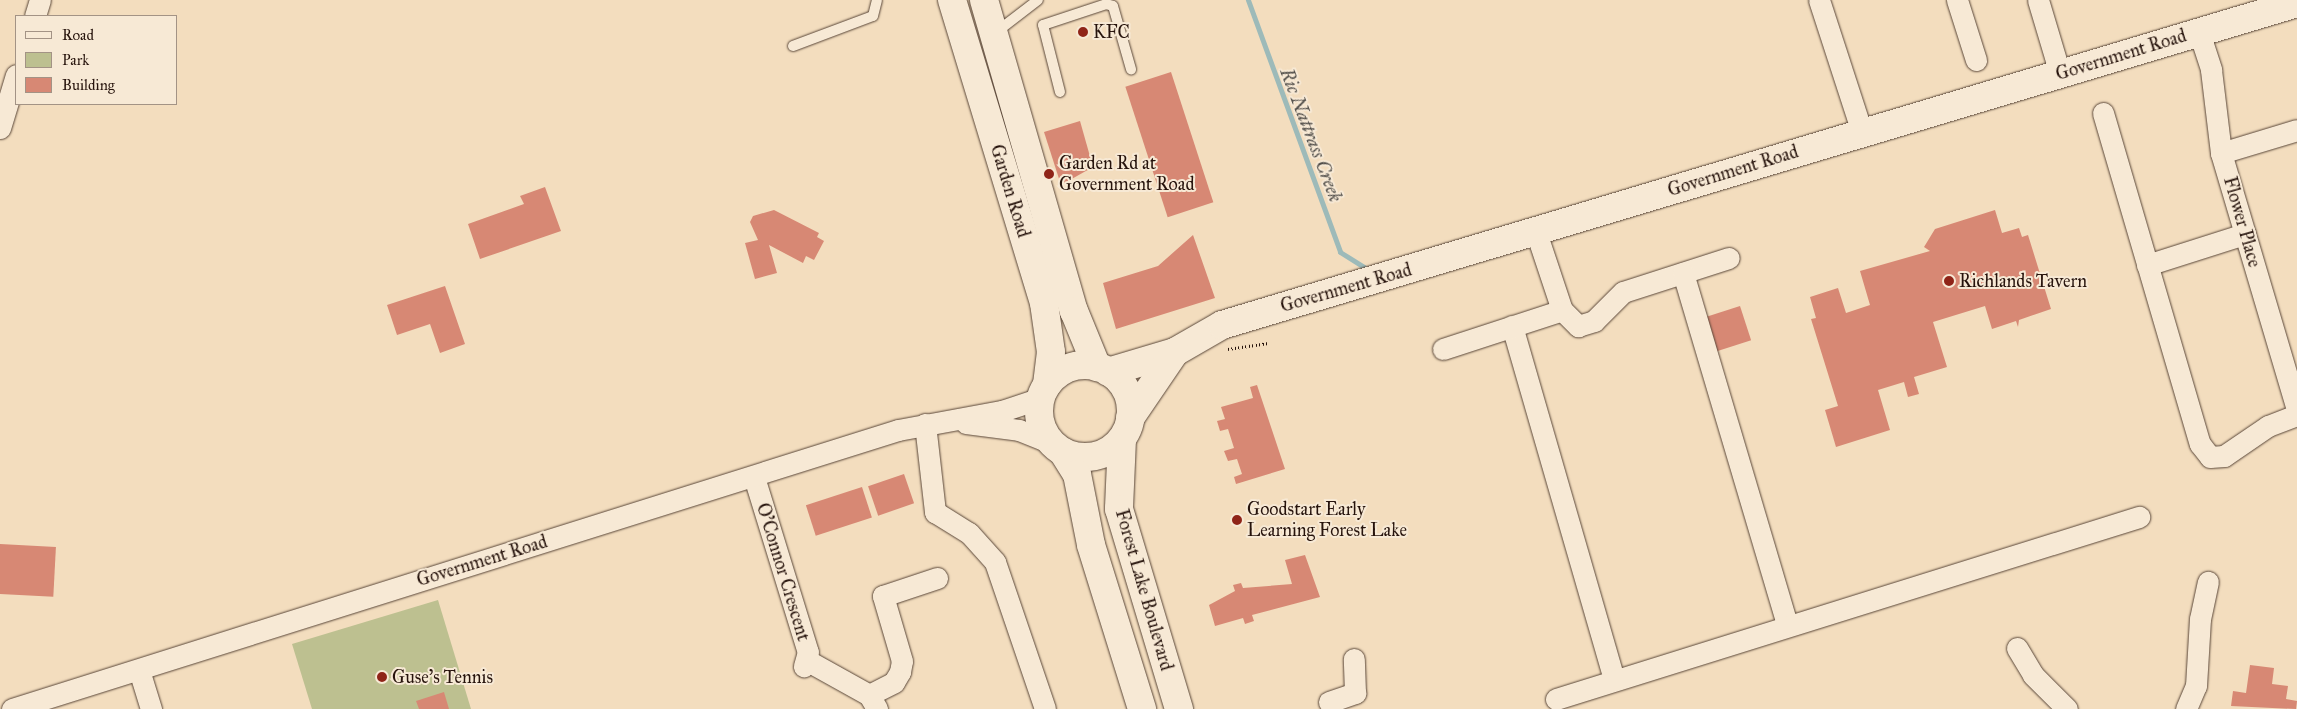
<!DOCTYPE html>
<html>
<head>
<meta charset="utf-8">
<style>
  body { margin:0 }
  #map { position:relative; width:2297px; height:709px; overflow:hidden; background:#f3ddbe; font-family:"IM FELL Great Primer",serif }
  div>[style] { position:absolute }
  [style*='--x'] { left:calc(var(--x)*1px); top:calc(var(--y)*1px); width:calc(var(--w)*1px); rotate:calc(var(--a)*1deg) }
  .green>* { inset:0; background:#bdc090 }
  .stream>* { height:5px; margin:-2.5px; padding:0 2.5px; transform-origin:2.5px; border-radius:2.5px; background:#9dbab9 }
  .building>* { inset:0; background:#d78874; transform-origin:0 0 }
  .path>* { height:3px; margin-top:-1.5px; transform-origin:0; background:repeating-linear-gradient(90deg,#26130c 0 1px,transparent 0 3.5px) }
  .roads { filter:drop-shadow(0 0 1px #594638) drop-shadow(0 0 1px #594638) }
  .lane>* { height:10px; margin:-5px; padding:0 5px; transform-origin:5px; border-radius:5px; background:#f7e9d5 }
  .street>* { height:21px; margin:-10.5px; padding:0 10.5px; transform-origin:10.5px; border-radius:10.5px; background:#f7e9d5 }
  .secondary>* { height:28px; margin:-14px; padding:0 14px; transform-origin:14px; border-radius:14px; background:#f7e9d5 }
  .secondary>.ring { margin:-14px; padding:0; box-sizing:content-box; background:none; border:28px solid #f7e9d5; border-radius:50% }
  .dots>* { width:14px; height:14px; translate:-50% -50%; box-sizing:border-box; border:2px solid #f7e9d5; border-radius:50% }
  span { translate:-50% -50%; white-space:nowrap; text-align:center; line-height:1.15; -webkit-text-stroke:4px #f7e9d5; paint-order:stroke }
  .poi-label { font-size:18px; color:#26130c }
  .left { translate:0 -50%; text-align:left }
  .street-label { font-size:18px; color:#26130c }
  .water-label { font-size:19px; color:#504d49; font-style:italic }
  .legend { position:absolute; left:15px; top:15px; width:162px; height:90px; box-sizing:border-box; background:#f7e9d5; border:1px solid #a39385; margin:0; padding:6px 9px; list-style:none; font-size:15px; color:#26130c }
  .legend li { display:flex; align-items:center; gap:10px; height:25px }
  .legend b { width:25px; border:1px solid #a39385 }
</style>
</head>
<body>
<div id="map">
  <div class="green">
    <i style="clip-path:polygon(438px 600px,471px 709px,312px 709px,292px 644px)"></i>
  </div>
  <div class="stream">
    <i style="--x:1248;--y:0;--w:268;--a:69.9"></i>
    <i style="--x:1340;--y:252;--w:28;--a:32"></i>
  </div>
  <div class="building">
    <i style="left:1171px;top:72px;width:137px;height:48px;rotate:72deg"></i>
    <i style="clip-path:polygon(1080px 121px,1093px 167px,1061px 185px,1044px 132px)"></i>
    <i style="clip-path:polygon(545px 187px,561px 231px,480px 259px,468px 224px,524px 204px,520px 196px)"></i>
    <i style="clip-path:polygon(774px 210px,819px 233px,817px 237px,824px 241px,814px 260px,806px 256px,803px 263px,769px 245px,777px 273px,755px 279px,745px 243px,758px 240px,750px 222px,753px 216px)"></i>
    <i style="clip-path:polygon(1995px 210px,2002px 233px,2019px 228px,2022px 237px,2028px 235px,2051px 309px,2019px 320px,2018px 327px,2016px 321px,1992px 329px,1985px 306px,1933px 322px,1947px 367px,1914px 377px,1919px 394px,1908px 397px,1904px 382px,1878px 390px,1890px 430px,1836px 447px,1825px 410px,1838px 406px,1811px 319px,1816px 318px,1810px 297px,1838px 288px,1846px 313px,1870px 305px,1860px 271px,1930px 251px,1924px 247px,1935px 229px)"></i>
    <i style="clip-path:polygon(1193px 235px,1215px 298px,1116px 329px,1103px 283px,1158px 266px)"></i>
    <i style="clip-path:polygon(445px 286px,465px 344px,440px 353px,430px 324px,397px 335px,387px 305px)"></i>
    <i style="left:1740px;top:306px;width:36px;height:36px;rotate:72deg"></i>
    <i style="clip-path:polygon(1257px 385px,1285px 469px,1236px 484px,1234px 477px,1242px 474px,1237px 459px,1228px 461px,1224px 451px,1234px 448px,1228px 429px,1220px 431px,1217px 421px,1225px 419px,1221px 407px,1253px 398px,1250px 387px)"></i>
    <i style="left:904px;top:474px;width:31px;height:38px;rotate:71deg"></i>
    <i style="left:862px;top:487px;width:32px;height:59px;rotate:72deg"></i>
    <i style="left:0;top:544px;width:56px;height:50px;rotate:3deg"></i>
    <i style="clip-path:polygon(1305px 555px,1320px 597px,1252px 615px,1254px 621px,1245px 624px,1243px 618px,1215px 626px,1209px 605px,1235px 591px,1233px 585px,1241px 583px,1243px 588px,1292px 584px,1285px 560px)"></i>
    <i style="clip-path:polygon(2250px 665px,2274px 668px,2272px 684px,2288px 686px,2286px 699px,2297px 701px,2296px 709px,2231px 706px,2233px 691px,2246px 693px)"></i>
    <i style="clip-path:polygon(444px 692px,449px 709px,419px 709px,416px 701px)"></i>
  </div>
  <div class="path">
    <i style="--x:1228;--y:349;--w:41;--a:-8.3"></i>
  </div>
  <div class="roads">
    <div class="lane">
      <i style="--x:995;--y:33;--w:54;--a:-37.5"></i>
      <i style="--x:793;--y:46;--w:85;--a:-20.6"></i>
      <i style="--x:873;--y:16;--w:16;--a:-76"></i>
      <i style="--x:1060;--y:92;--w:69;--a:-104.2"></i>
      <i style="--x:1043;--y:25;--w:66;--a:-18.4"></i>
      <i style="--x:1106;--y:4;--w:7;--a:16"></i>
      <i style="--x:1113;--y:6;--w:66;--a:74.1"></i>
    </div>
    <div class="street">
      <i style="--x:1819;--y:0;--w:139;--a:72"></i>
      <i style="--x:1957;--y:0;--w:63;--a:72.4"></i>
      <i style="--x:2038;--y:0;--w:77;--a:73.4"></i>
      <i style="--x:35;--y:16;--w:17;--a:-73"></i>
      <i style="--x:2199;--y:32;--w:40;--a:72"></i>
      <i style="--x:2211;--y:70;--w:84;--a:83.1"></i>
      <i style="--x:2221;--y:153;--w:267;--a:73.5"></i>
      <i style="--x:2103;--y:113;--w:345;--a:73.7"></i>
      <i style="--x:2200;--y:444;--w:16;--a:52"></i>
      <i style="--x:2210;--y:457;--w:14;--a:-4"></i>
      <i style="--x:2224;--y:456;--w:53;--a:-34.3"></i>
      <i style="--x:2268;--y:426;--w:31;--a:-21"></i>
      <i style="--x:0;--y:128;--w:55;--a:-73.2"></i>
      <i style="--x:2221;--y:153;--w:79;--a:-16.8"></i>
      <i style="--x:1536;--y:232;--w:82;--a:71.6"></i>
      <i style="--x:1562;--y:310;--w:23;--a:45"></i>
      <i style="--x:1578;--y:326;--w:17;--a:-17"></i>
      <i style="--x:1594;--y:321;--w:41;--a:-45"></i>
      <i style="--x:1623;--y:292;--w:111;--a:-17.8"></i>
      <i style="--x:2147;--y:265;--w:103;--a:-17.6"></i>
      <i style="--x:1683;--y:273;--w:367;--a:73.5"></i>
      <i style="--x:1512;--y:326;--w:368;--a:73.9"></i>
      <i style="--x:1443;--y:349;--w:125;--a:-18.1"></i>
      <i style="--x:966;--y:423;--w:53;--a:7.5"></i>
      <i style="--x:1019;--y:430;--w:37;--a:22"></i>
      <i style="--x:925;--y:424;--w:89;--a:83.5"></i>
      <i style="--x:935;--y:512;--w:40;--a:32"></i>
      <i style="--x:969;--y:533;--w:39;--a:48"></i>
      <i style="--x:995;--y:562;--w:155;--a:71.2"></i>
      <i style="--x:754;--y:477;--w:183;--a:72.9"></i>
      <i style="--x:808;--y:652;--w:15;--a:106"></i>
      <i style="--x:2017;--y:648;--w:31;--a:59"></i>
      <i style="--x:2033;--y:675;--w:48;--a:45"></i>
      <i style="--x:808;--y:661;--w:70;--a:29.1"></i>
      <i style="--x:869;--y:695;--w:16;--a:60"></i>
      <i style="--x:139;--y:670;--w:41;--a:72.9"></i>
      <i style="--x:869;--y:695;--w:28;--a:-27"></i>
      <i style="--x:894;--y:682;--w:12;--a:-59"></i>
      <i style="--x:900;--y:672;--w:11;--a:-80"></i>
      <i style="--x:902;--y:661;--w:68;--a:-106.3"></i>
      <i style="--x:883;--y:596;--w:57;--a:-18.4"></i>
      <i style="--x:1556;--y:699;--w:611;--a:-17.34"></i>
      <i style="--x:1329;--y:702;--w:28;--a:-19"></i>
      <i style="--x:1355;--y:693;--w:34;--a:-92"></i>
      <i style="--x:12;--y:709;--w:929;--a:-17.48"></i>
      <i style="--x:898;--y:430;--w:106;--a:-10.4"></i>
      <i style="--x:1002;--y:411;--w:41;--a:-18.4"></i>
      <i style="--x:2186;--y:709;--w:25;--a:-67"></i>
      <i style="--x:2196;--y:686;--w:67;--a:-86.6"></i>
      <i style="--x:2200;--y:619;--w:38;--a:-78"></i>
    </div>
    <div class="secondary">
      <i style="--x:952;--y:0;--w:317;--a:73.1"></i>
      <i style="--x:1044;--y:303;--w:49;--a:81.9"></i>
      <i style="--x:1051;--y:352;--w:33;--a:97"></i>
      <i style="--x:984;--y:0;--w:324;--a:73.9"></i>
      <i style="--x:1074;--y:311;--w:61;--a:67.7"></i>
      <i class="ring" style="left:1039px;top:365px;width:64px;height:64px"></i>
      <i style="--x:1108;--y:372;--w:70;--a:-16.6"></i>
      <i style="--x:1175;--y:352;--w:54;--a:-29.9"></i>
      <i style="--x:1222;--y:325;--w:1122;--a:-16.67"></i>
      <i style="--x:1130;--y:418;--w:80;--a:-55.7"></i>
      <i style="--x:1122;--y:439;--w:70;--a:92.5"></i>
      <i style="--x:1119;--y:509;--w:209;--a:73.3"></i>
      <i style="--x:1063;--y:452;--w:26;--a:58"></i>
      <i style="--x:1077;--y:474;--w:72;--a:78.8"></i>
      <i style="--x:1091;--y:545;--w:172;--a:72.7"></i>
    </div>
  </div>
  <div class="dots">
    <i style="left:1083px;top:32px;background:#8f2418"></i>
    <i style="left:1049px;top:174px;background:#8f2418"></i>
    <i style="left:1949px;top:281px;background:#8f2418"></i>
    <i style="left:1237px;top:520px;background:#8f2418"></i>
    <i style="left:382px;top:677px;background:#8f2418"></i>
  </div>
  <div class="poi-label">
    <span class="left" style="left:1093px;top:32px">KFC</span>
    <span class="left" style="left:1059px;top:174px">Garden Rd at<br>Government Road</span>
    <span class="left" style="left:1959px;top:281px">Richlands Tavern</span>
    <span class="left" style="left:1247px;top:520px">Goodstart Early<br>Learning Forest Lake</span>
    <span class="left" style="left:392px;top:677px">Guse's Tennis</span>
  </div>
  <div class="street-label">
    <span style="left:2121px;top:55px;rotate:-17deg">Government Road</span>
    <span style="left:1733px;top:171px;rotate:-17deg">Government Road</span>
    <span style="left:1010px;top:191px;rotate:73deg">Garden Road</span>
    <span style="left:2242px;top:222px;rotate:74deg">Flower Place</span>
    <span style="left:1346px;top:288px;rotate:-16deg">Government Road</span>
    <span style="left:482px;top:561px;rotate:-17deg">Government Road</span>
    <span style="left:783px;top:572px;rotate:73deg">O'Connor Crescent</span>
    <span style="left:1144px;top:590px;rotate:74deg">Forest Lake Boulevard</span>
  </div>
  <div class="water-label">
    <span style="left:1311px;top:135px;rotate:69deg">Ric Nattrass Creek</span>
  </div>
  <ul class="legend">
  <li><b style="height:6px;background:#f7e9d5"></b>Road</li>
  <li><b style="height:14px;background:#bdc090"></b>Park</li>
  <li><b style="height:14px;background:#d78874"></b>Building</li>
  </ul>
</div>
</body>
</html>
